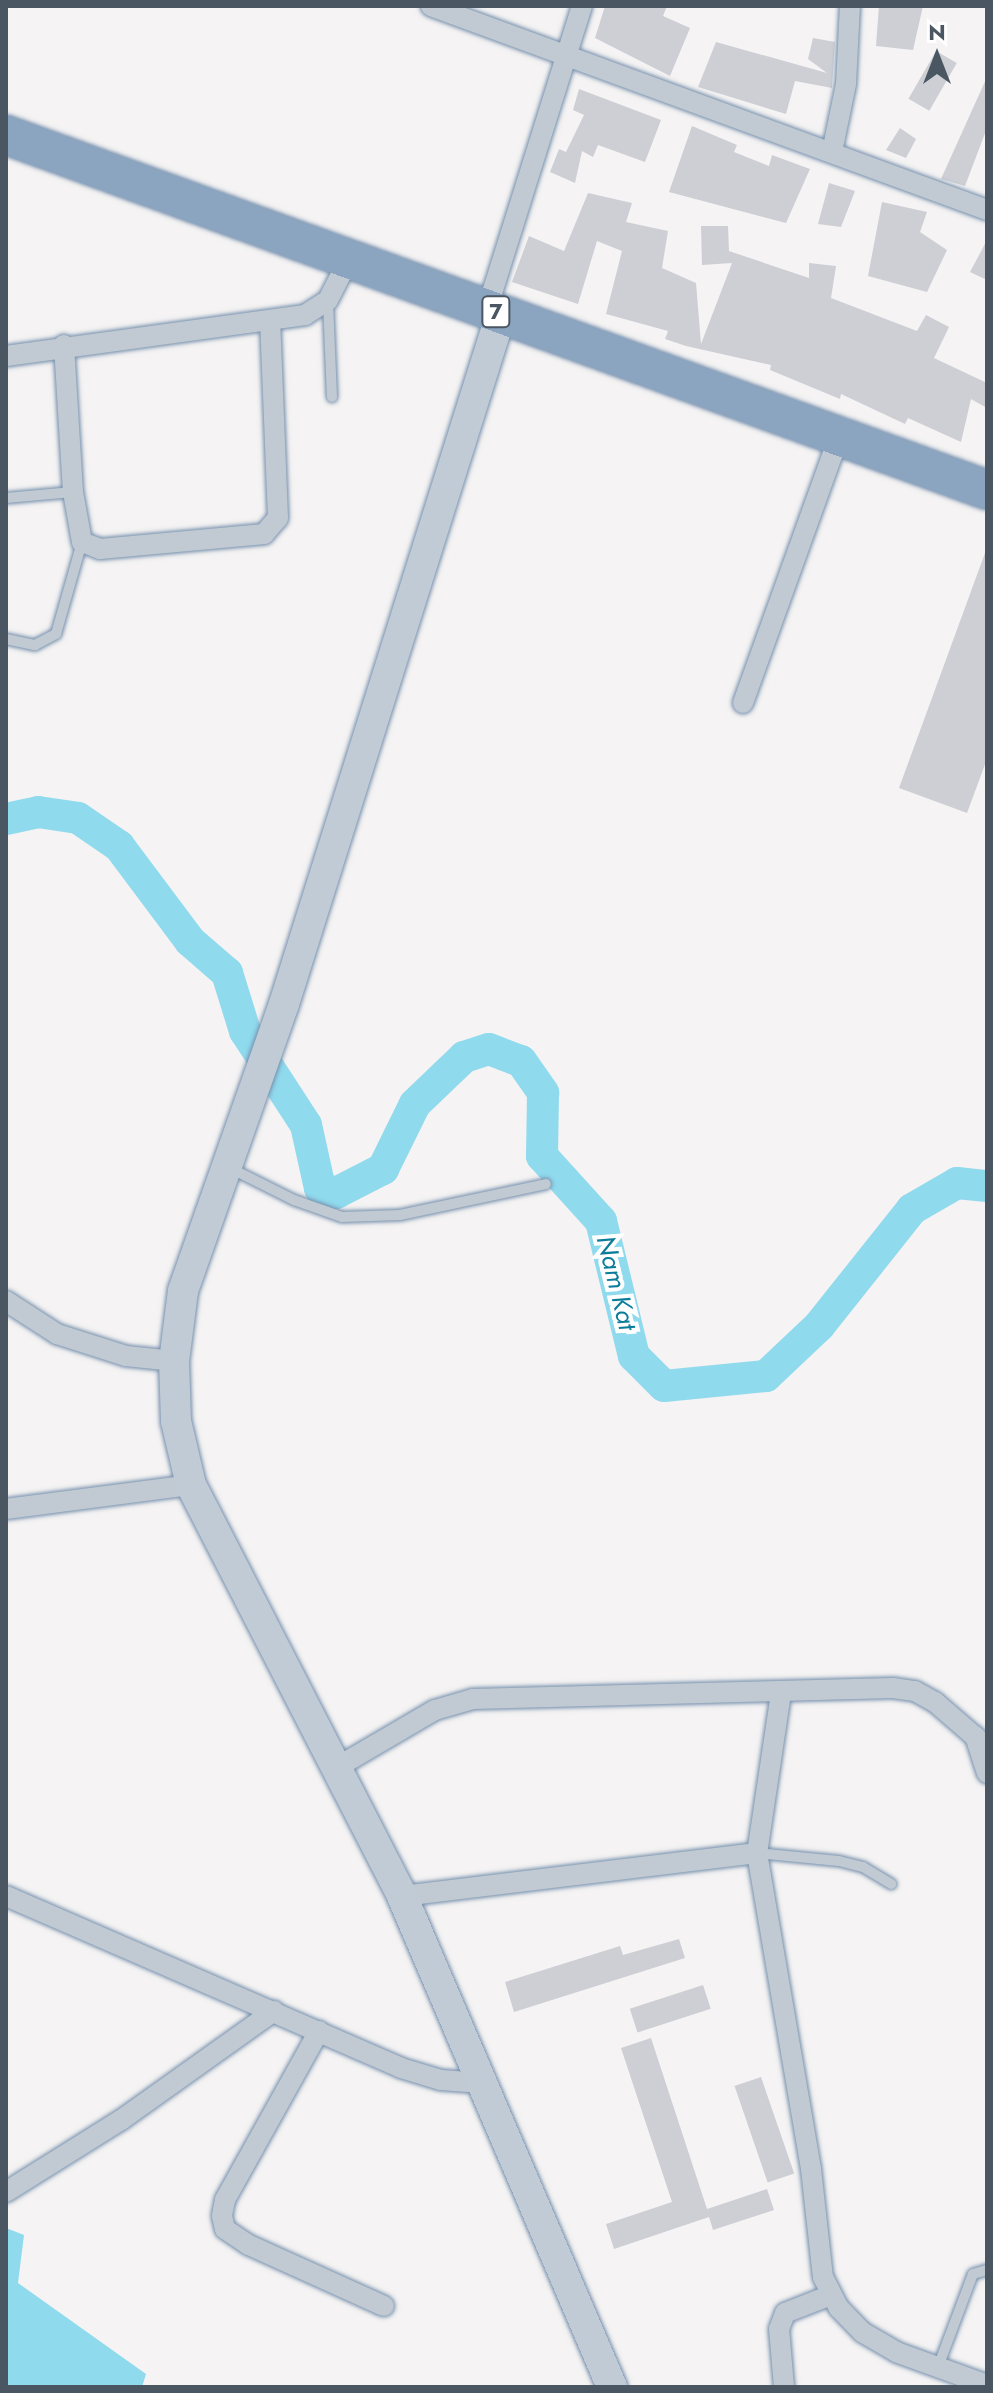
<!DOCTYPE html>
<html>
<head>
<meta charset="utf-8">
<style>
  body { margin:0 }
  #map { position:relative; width:993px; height:2393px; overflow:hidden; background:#f5f3f3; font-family:Jost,sans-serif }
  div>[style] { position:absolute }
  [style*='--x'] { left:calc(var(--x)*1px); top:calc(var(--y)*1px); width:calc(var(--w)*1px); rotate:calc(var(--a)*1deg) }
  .water>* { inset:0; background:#90daee }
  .river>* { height:32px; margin:-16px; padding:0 16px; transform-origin:16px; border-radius:16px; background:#90daee }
  .building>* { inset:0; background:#cdcfd5; transform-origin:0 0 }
  .roads { filter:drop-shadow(0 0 2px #7690ad) drop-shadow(0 0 2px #7690ad) }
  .lane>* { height:10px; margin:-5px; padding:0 5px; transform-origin:5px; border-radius:5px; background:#c1cad2 }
  .street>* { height:20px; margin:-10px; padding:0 10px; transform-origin:10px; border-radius:10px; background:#c1cad2 }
  .secondary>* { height:30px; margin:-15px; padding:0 15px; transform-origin:15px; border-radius:15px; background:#c1cbd6 }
  .highway>* { height:38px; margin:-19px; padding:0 19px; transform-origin:19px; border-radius:19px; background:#8ba5c1 }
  span { translate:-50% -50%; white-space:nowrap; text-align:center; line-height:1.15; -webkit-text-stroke:8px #fff; paint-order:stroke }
  .shield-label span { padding:2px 6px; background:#fff; border:2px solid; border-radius:6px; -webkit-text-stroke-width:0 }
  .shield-label { font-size:22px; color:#4a5661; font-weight:700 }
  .water-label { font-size:26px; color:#0c7c9b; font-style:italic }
  .frame { position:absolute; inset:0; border:8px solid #4a5661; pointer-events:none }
  .north { position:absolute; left:897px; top:16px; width:80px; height:80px; -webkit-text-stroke:6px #fff; paint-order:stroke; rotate:0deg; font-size:22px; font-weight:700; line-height:32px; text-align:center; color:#4a5661 }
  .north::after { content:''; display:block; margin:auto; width:28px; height:36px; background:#4a5661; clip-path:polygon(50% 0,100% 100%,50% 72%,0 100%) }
</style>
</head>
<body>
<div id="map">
  <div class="water">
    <i style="clip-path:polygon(6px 2228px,24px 2235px,18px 2283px,146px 2374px,142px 2387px,6px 2387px)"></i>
  </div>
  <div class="river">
    <i style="--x:6;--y:819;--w:33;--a:-12"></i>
    <i style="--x:38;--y:812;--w:40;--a:8.5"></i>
    <i style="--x:78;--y:818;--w:50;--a:34.3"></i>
    <i style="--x:119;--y:846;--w:119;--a:53.2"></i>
    <i style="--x:190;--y:941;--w:49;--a:40.9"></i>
    <i style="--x:227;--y:973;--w:61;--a:72.8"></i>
    <i style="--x:245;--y:1031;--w:112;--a:57"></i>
    <i style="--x:306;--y:1125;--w:65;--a:77.5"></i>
    <i style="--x:320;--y:1188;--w:17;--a:17"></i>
    <i style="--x:336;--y:1193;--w:53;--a:-27.1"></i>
    <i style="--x:383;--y:1169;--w:72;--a:-63.8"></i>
    <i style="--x:415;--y:1104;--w:68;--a:-43.8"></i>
    <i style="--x:464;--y:1057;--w:26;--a:-18"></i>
    <i style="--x:489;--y:1049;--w:34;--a:21"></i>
    <i style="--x:521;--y:1061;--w:39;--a:55"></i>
    <i style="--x:543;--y:1093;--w:63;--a:90.9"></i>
    <i style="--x:542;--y:1156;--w:88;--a:47.8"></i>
    <i style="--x:601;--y:1221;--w:139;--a:76.3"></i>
    <i style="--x:634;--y:1356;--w:42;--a:45"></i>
    <i style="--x:664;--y:1386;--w:102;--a:-5.6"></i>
    <i style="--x:766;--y:1376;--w:73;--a:-43.3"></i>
    <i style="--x:819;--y:1326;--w:149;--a:-51.5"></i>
    <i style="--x:912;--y:1209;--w:52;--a:-30"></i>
    <i style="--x:957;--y:1183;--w:30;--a:6"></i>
  </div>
  <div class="building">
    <i style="clip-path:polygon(605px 6px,667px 6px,663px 16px,690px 28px,670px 76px,595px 38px)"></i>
    <i style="clip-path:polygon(879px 6px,923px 6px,913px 50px,876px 46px)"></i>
    <i style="clip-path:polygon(813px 38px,835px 42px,832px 88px,795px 81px,786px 114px,698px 87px,716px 42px,827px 73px,808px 59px)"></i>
    <i style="left:936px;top:51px;width:24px;height:55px;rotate:30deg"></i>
    <i style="clip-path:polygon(987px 77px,987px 128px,965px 186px,941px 179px)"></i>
    <i style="clip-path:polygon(579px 89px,661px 120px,645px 162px,598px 145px,593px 157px,582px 151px,575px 183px,550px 172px,559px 149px,566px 152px,584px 115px,573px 110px)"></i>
    <i style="clip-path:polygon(692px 126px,737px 145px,734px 152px,769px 166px,772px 155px,810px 169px,786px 223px,669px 192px)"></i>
    <i style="clip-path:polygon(900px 128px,916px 139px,906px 158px,886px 150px)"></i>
    <i style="clip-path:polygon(829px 183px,855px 191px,841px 227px,818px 224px)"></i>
    <i style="clip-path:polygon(588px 193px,632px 203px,626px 222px,668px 231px,662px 268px,696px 283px,701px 344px,732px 263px,702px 265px,701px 226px,728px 226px,729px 251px,809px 278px,809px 263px,836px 266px,831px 298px,917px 331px,926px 315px,949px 327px,934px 358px,987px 383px,987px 408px,971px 399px,961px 442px,908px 418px,905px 424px,841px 394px,840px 399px,770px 370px,771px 365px,686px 346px,665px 339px,668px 331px,606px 314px,622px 251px,597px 241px,578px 304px,512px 282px,529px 236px,564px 251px)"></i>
    <i style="clip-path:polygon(882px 202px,927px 212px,920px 232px,947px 250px,927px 292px,868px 276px)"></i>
    <i style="clip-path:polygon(987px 240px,987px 280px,970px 272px)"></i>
    <i style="clip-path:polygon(985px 553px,987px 759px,967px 813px,899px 788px)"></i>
    <i style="clip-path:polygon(679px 1939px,685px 1958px,514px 2012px,505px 1982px,620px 1946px,623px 1955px)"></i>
    <i style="left:703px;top:1985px;width:25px;height:77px;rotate:72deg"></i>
    <i style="clip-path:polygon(651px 2038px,707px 2209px,767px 2189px,774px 2210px,713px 2230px,709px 2217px,614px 2249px,606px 2224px,672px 2202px,621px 2048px)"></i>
    <i style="left:761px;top:2077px;width:102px;height:28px;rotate:71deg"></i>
  </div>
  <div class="roads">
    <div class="lane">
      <i style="--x:328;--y:302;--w:95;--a:87.6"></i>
      <i style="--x:6;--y:498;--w:67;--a:-5.1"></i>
      <i style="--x:6;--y:639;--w:30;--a:12"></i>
      <i style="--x:35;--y:645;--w:24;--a:-28"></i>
      <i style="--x:56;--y:634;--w:96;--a:-74.2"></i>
      <i style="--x:230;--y:1168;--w:72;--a:26.6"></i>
      <i style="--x:294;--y:1200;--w:51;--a:19.5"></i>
      <i style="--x:342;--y:1217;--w:58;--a:-2"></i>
      <i style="--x:400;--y:1215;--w:149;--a:-12"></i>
      <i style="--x:757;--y:1853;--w:82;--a:5.6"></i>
      <i style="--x:839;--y:1861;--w:25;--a:14"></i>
      <i style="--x:863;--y:1867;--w:33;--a:31"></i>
      <i style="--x:938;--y:2367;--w:99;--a:-69.4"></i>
      <i style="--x:973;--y:2274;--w:15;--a:-16"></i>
    </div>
    <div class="street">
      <i style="--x:431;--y:6;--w:592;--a:20.15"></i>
      <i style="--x:832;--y:152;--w:69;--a:-78.4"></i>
      <i style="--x:846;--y:84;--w:78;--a:-87.1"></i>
      <i style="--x:487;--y:309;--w:318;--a:-72.6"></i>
      <i style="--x:64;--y:345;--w:147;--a:86.5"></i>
      <i style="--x:73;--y:492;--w:51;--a:79.8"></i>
      <i style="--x:82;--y:542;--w:19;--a:21"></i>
      <i style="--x:100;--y:549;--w:165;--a:-5.2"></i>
      <i style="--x:264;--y:534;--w:21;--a:-49"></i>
      <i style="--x:278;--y:518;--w:196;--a:-92.3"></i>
      <i style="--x:6;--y:356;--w:302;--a:-7.8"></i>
      <i style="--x:305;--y:315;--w:27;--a:-33"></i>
      <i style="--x:328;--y:300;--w:46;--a:-62.9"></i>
      <i style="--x:743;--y:703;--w:284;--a:-70.2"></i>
      <i style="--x:6;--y:1301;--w:61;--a:32.9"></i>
      <i style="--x:57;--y:1334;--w:72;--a:17.7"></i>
      <i style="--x:126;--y:1356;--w:48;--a:5.9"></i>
      <i style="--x:6;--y:1509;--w:187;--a:-7.4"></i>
      <i style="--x:781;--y:1693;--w:162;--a:98.5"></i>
      <i style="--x:757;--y:1853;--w:321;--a:80.3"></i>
      <i style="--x:811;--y:2169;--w:109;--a:83.7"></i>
      <i style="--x:823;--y:2277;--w:35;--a:63"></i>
      <i style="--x:839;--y:2308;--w:33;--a:46"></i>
      <i style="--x:862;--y:2332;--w:39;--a:30"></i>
      <i style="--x:896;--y:2352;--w:97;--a:19.9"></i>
      <i style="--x:975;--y:1736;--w:39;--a:72"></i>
      <i style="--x:334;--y:1769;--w:117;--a:-30.3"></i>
      <i style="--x:435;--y:1710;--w:40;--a:-16"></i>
      <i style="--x:473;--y:1699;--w:420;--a:-1.5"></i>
      <i style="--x:893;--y:1688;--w:22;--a:8"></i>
      <i style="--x:915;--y:1691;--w:23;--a:29"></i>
      <i style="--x:935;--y:1702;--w:69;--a:40.9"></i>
      <i style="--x:6;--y:1896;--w:431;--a:23.5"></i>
      <i style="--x:401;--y:2068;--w:42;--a:16.7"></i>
      <i style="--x:441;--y:2080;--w:41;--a:4.2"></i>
      <i style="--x:402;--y:1896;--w:358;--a:-6.9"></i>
      <i style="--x:319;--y:2031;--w:193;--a:119.1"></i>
      <i style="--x:225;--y:2200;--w:16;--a:101"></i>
      <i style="--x:222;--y:2216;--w:13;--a:77"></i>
      <i style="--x:225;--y:2229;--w:29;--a:34"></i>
      <i style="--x:249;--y:2245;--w:148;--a:24.3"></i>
      <i style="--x:6;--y:2192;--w:136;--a:-32.1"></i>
      <i style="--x:121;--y:2120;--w:188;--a:-35.5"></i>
      <i style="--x:784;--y:2387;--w:58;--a:-94.9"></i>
      <i style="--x:779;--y:2329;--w:17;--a:-69"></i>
      <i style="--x:785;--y:2313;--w:49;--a:-21.4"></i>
    </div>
    <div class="secondary">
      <i style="--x:501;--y:314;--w:723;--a:107.46"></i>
      <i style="--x:284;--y:1004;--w:304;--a:109.4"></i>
      <i style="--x:183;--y:1291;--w:71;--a:97.3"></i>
      <i style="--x:174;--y:1361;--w:60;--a:88.1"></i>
      <i style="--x:176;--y:1421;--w:66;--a:76.8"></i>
      <i style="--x:191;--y:1485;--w:462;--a:62.8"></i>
      <i style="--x:402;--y:1896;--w:534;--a:66.84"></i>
    </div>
    <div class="highway">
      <i style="--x:6;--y:135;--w:1043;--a:19.89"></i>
    </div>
  </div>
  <div class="shield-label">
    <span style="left:496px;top:312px">7</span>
  </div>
  <div class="water-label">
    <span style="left:616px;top:1283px;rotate:76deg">Nam Kat</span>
  </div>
  <div class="frame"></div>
  <div class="north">N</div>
</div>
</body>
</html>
